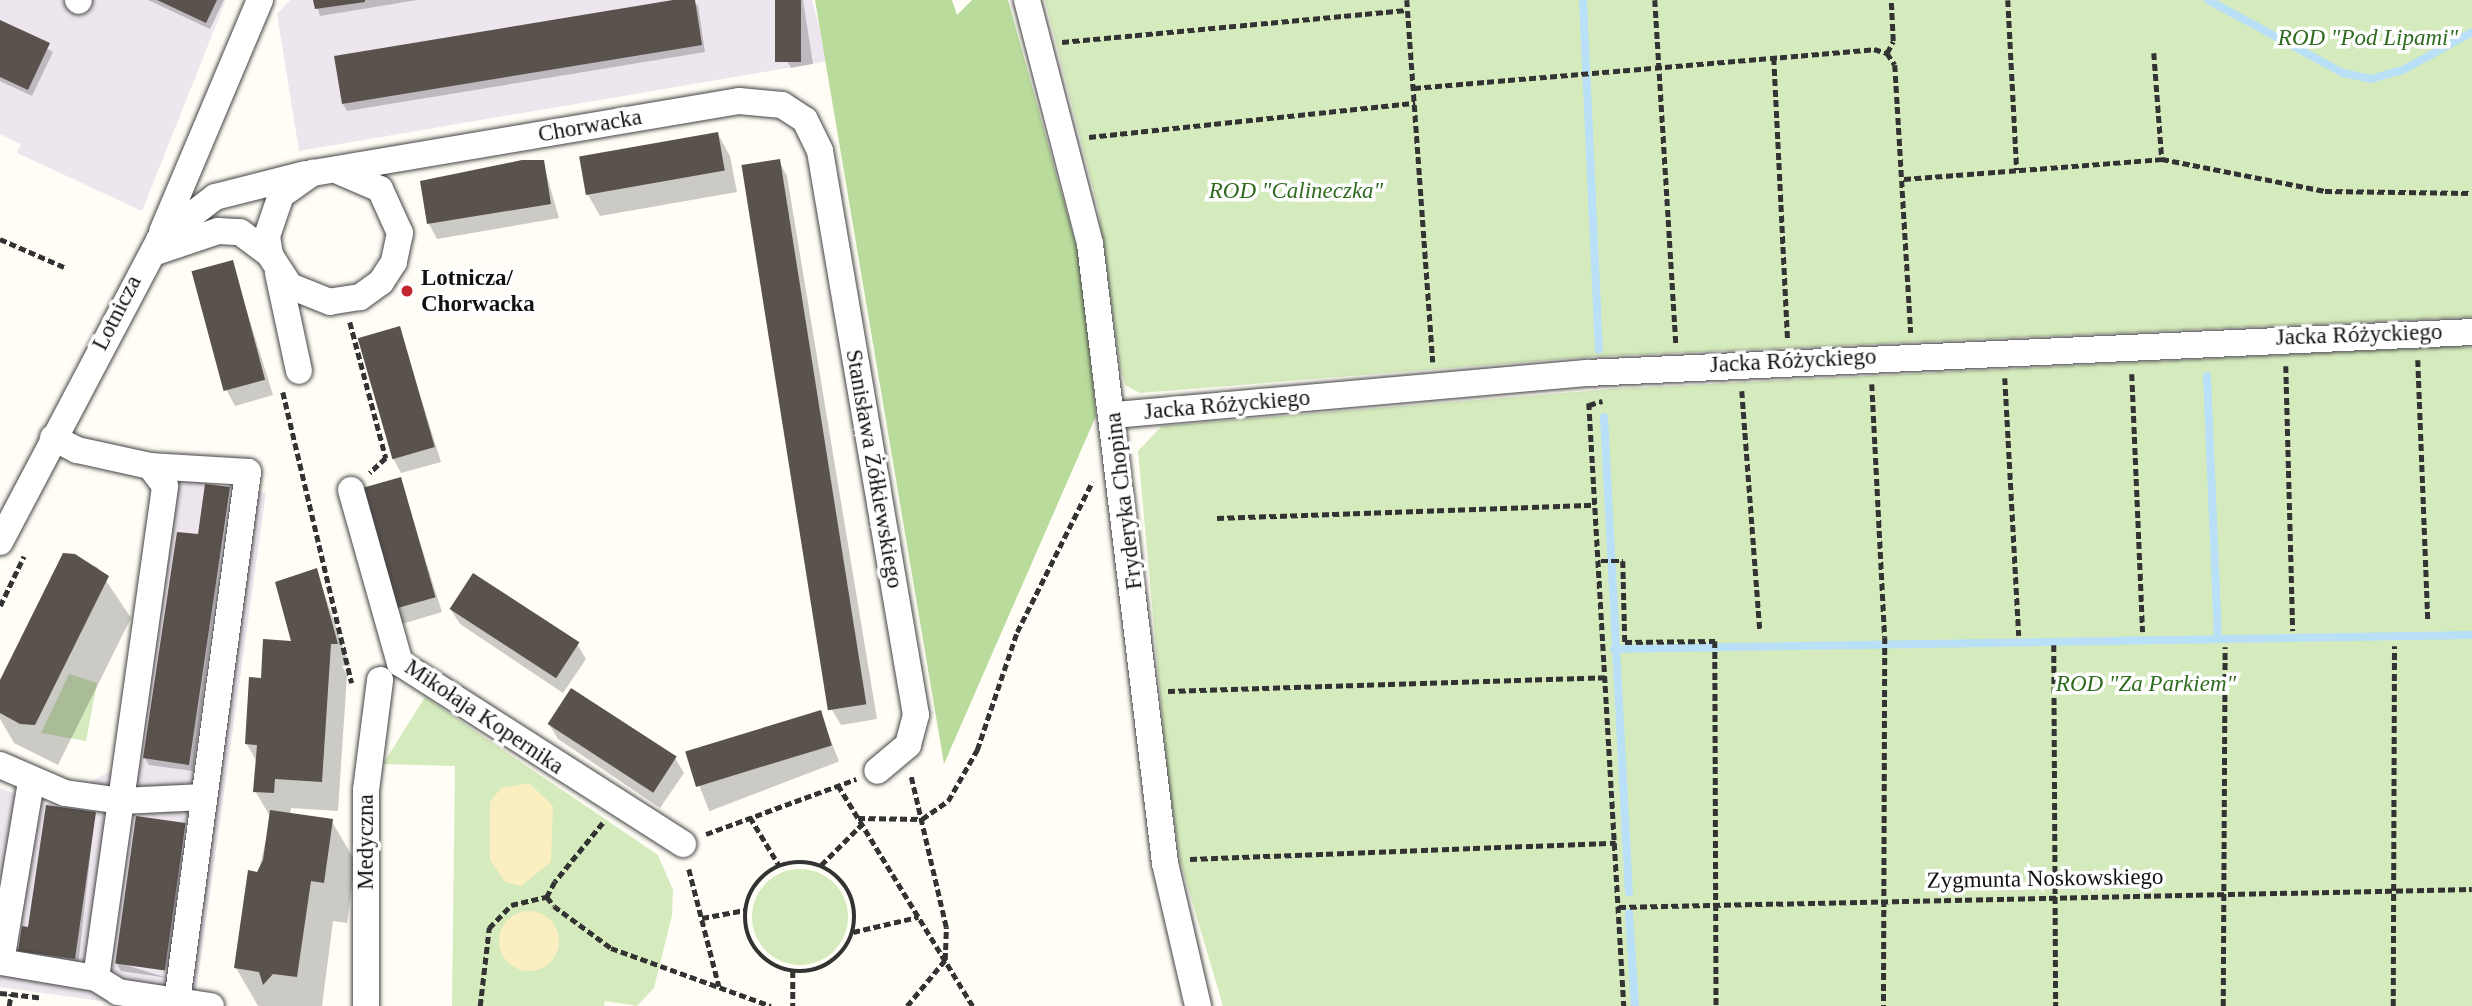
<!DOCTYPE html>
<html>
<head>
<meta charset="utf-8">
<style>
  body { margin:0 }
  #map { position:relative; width:2472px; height:1006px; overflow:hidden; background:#fffdf5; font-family:"Times New Roman",serif }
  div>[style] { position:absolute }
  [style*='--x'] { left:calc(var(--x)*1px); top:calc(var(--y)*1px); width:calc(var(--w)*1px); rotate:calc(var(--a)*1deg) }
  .industrial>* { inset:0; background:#eee6ef }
  .green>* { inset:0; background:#d5ebbd }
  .round { border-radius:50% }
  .forest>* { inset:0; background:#b9dc9c }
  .sand>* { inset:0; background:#fbeec1 }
  .shadow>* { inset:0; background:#0003; transform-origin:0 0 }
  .stream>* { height:8px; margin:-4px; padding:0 4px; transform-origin:4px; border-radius:4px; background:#b9e0f7 }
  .building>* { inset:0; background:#5a524d; transform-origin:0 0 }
  .path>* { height:4.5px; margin-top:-2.25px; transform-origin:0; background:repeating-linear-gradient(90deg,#333 0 7px,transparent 0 10.5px) }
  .path>.ring { margin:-2.25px; padding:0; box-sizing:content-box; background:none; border:4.5px solid #333; border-radius:50% }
  .roads { filter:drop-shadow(0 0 2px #444) drop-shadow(0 0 2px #444) }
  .minor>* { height:26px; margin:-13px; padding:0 13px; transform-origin:13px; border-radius:13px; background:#fff }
  .dots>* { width:19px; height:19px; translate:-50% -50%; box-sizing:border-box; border:4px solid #fff; border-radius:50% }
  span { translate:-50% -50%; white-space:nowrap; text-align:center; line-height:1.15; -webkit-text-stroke:7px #fff; paint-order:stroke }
  .park-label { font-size:23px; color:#2f6b1f; font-style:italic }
  .street-label { font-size:23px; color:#111 }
  .poi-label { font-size:23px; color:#111; font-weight:700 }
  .left { translate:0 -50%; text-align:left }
</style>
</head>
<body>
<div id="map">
  <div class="industrial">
    <i style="clip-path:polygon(0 0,226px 0,142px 211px,17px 153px,21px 144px,0 134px)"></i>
    <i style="clip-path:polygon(290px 0,812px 0,828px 61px,299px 151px,277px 14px)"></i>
    <i style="clip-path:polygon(160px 476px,266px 493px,194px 1006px,136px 1006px,0 987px,0 788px,45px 805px,115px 769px)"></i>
  </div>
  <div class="green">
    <i style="clip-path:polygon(1045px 0,2472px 0,2472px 317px,1588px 357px,1140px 393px,1125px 385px,1120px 366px,1098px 208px)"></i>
    <i style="clip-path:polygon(2459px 346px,2472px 348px,2472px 1006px,1223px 1006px,1180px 860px,1167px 770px,1138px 451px,1162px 426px,1612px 389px)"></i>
    <i style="clip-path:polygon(69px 674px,97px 683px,86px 741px,41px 733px)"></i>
    <i style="clip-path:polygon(425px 697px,658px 855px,673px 890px,672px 915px,654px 988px,637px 1006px,605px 1001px,604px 1006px,452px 1006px,455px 766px,383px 764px)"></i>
    <i class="round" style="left:752px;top:869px;width:96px;height:96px"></i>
  </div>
  <div class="forest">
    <i style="clip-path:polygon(815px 0,952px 0,957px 15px,972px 0,1008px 0,1082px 267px,1096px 416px,944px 764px)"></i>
  </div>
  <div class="sand">
    <i style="clip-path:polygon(529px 783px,553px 806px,551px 862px,521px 886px,505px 882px,490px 860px,490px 802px,501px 788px)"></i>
    <i class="round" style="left:499px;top:911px;width:60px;height:60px"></i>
  </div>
  <div class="shadow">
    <i style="clip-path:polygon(148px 0,224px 0,210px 29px)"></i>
    <i style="clip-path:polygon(315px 0,417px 0,320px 16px)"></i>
    <i style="clip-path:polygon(684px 0,698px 5px,705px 52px,347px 111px,343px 104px)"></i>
    <i style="clip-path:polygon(777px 0,803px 0,813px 64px,791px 68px,787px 61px)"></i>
    <i style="clip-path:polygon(0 22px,53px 52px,32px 96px,0 81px)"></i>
    <i style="clip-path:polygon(718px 134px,730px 156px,737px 192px,600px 216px,587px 193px)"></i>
    <i style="clip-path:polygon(779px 161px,787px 176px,877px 719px,841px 725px,832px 710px)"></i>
    <i style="clip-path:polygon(543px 162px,559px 218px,437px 239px,429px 224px)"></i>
    <i style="clip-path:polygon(232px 263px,273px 395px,235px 406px,227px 391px)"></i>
    <i style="clip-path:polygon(399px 328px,441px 462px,401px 473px,393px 458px)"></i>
    <i style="clip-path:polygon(400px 479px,442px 612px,402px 624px,394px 609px)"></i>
    <i style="clip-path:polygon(229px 489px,193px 771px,149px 765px,145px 758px,199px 536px)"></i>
    <i style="clip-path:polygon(64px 555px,97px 567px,131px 618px,58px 765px,14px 743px,0 719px,0 683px)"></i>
    <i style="clip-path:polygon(316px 570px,350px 666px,342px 666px,347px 675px,338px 811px,291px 808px,290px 815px,331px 820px,355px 861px,347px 923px,333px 921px,322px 1006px,258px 1006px,236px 968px,271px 818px,255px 791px,257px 762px,246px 743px,262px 680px,294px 643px)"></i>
    <i style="clip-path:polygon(451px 610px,577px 644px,586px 659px,563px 693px,460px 624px)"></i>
    <i style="left:820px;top:712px;width:53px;height:139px;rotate:69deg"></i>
    <i style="clip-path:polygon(549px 724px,675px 758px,684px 773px,660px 808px,558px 739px)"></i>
    <i style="clip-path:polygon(95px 814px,78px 966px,24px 958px,20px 951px,30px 929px)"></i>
    <i style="clip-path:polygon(185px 824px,169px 970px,119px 963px,168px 978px,121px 971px,117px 964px)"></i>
  </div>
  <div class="stream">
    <i style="--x:1583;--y:0;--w:350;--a:87.4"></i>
    <i style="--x:2208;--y:0;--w:153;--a:28.4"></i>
    <i style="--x:2343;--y:73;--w:29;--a:12"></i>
    <i style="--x:2371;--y:79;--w:33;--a:-16"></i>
    <i style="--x:2403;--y:70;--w:79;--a:-28.8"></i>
    <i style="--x:2207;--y:376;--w:263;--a:87.6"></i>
    <i style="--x:1604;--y:417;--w:476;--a:87"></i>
    <i style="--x:1614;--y:649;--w:858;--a:-0.93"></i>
    <i style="--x:1629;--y:913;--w:93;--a:86.3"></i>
  </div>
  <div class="building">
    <i style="clip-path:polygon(157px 0,217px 0,206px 23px)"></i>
    <i style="clip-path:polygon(313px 0,365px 0,365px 2px,315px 9px)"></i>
    <i style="clip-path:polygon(673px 0,695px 0,702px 45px,342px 104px,334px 56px)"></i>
    <i style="left:775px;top:0;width:26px;height:62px"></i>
    <i style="clip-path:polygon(0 20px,50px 43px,28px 90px,0 77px)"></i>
    <i style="left:718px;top:132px;width:39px;height:141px;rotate:80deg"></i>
    <i style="left:780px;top:159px;width:552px;height:39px;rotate:81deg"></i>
    <i style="clip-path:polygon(522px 160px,544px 160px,551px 204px,427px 224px,420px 181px)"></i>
    <i style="left:233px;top:260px;width:124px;height:43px;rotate:75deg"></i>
    <i style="left:400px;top:326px;width:126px;height:44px;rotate:74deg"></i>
    <i style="left:401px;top:477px;width:125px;height:43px;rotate:74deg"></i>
    <i style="clip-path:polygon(205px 484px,230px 487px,189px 765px,143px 758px,177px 532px,198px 534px)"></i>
    <i style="clip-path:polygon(63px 553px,75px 554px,109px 576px,35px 725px,20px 724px,0 713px,0 680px)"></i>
    <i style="clip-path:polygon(317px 568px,338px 644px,331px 644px,322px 782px,275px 779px,274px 793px,253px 792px,257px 745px,245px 744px,249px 677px,261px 678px,263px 639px,291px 641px,275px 582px)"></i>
    <i style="left:473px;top:573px;width:127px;height:43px;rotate:33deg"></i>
    <i style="left:571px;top:688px;width:126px;height:43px;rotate:33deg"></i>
    <i style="left:821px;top:710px;width:37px;height:142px;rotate:73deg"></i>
    <i style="clip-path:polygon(46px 805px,96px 812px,75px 959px,18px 951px,22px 926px,28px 927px)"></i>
    <i style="clip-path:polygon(270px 810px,333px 819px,324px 883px,311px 881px,297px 977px,273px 974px,263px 985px,259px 972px,234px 968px,248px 870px,257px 872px,263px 860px)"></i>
    <i style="left:136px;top:816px;width:50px;height:149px;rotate:8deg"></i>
  </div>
  <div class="path">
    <i style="--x:1407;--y:0;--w:363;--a:85.9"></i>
    <i style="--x:1655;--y:0;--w:346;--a:86.5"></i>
    <i style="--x:2008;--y:0;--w:170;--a:87"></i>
    <i style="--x:1062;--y:42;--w:346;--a:-5.3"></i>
    <i style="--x:1887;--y:53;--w:13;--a:-63"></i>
    <i style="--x:1893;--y:41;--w:41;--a:-92.8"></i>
    <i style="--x:2154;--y:53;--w:106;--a:85.7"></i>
    <i style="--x:1774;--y:58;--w:282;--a:87.2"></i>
    <i style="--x:1414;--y:88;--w:462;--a:-4.8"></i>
    <i style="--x:1874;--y:49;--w:14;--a:17"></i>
    <i style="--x:1887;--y:53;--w:14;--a:56"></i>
    <i style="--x:1895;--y:65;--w:268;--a:86.6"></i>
    <i style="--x:1089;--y:137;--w:328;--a:-6"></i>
    <i style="--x:1904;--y:179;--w:259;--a:-4.4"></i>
    <i style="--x:2162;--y:159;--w:166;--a:11.1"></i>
    <i style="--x:2325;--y:191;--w:147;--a:0.8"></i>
    <i style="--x:0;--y:239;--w:70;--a:23.6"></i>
    <i style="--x:350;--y:322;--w:141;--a:75.2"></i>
    <i style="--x:386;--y:458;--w:22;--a:137"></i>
    <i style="--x:2418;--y:360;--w:262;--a:87.8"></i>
    <i style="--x:2286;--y:366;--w:265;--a:88.5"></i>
    <i style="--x:2132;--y:374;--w:258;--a:87.6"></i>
    <i style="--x:2005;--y:378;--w:258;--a:86.9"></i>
    <i style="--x:1872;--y:384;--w:253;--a:87.1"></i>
    <i style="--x:1885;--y:637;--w:369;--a:90.2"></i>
    <i style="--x:1742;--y:391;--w:241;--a:85.7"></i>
    <i style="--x:283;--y:392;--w:299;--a:76.7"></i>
    <i style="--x:1589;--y:403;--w:604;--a:86.68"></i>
    <i style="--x:1589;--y:405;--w:14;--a:-17"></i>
    <i style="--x:1217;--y:518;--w:377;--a:-2"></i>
    <i style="--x:1601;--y:561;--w:22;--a:0"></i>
    <i style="--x:1623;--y:561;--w:81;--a:88.6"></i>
    <i style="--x:1625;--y:642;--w:90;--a:-0.6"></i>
    <i style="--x:1715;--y:641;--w:365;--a:89.8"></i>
    <i style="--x:0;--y:606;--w:55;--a:-64.4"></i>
    <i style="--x:2054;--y:645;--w:361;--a:89.7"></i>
    <i style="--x:1168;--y:691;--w:440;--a:-1.8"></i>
    <i style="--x:838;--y:785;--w:259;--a:58.6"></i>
    <i style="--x:750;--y:817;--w:56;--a:58.9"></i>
    <i style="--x:858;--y:818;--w:64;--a:0.9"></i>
    <i style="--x:922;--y:819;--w:32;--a:-35"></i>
    <i style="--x:948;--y:801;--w:59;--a:-60.4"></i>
    <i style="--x:977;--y:750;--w:125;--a:-71.3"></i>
    <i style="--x:1017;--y:632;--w:168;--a:-63.4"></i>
    <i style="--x:603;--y:823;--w:76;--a:129.1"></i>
    <i style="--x:555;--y:882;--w:17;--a:118"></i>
    <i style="--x:547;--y:897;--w:11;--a:52"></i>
    <i style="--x:554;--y:906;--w:71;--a:36.4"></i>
    <i style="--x:611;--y:948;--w:170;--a:19.9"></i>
    <i style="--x:706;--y:834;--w:160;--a:-20.1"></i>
    <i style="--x:1190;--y:859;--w:426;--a:-2.2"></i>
    <i class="ring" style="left:745px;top:862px;width:105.5px;height:105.5px"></i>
    <i style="--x:821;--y:865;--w:58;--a:-45"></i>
    <i style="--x:689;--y:869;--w:121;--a:75.6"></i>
    <i style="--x:1619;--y:907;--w:853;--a:-1.21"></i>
    <i style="--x:702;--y:918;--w:44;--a:-10.5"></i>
    <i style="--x:853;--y:932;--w:67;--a:-13"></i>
    <i style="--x:793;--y:971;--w:35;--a:90"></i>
    <i style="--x:0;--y:993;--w:11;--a:5"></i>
    <i style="--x:9;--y:1006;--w:12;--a:-81"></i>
    <i style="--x:11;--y:994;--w:31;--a:7"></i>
    <i style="--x:480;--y:1006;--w:79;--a:-83.4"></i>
    <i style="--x:489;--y:928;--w:32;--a:-46"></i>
    <i style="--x:511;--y:905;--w:37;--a:-13"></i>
    <i style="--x:907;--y:1006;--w:60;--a:-50.4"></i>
    <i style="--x:945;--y:960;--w:33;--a:-88"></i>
    <i style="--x:946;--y:927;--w:155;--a:-103.1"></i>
    <i style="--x:2223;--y:1006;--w:359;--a:-89.7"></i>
    <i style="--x:2393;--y:1006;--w:360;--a:-89.8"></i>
  </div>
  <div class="roads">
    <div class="minor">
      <i style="--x:78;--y:0;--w:1;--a:45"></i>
      <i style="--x:1027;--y:0;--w:252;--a:75.5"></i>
      <i style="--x:1090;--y:244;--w:624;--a:83.09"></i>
      <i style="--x:1165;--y:863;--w:147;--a:77"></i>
      <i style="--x:336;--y:170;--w:48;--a:23.4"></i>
      <i style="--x:380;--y:189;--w:48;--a:65.6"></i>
      <i style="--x:400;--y:233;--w:30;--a:102"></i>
      <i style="--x:394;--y:262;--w:24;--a:123"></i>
      <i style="--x:381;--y:282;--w:26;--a:144"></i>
      <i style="--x:360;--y:297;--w:30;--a:171"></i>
      <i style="--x:330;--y:302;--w:43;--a:-158.2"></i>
      <i style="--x:290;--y:286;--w:37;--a:-123"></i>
      <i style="--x:270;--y:255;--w:19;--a:-99"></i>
      <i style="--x:267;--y:236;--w:43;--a:-71.1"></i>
      <i style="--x:281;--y:195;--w:39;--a:-35"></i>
      <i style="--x:313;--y:173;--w:432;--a:-9.6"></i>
      <i style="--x:739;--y:101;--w:43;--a:5.3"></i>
      <i style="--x:782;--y:105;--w:27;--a:33"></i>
      <i style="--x:805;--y:120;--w:34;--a:64"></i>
      <i style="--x:820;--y:151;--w:572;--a:80.34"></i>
      <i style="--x:916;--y:715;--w:31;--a:105"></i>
      <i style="--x:908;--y:745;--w:40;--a:140"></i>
      <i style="--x:162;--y:232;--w:252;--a:-67.1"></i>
      <i style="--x:156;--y:252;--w:65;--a:-18.7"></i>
      <i style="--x:218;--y:231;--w:22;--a:3"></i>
      <i style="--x:240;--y:232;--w:38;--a:37"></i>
      <i style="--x:278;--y:273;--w:100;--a:77.9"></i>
      <i style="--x:1115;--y:415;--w:474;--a:-5.1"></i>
      <i style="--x:1587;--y:373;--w:886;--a:-2.65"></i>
      <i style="--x:150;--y:466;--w:98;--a:3.5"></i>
      <i style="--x:248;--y:472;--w:534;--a:97.64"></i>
      <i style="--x:351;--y:490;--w:180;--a:74.2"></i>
      <i style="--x:400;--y:663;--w:336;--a:32.6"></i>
      <i style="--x:0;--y:542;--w:341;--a:-62.2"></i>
      <i style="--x:159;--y:240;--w:71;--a:-37.5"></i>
      <i style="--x:215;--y:197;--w:93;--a:-14.3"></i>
      <i style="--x:0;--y:765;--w:71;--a:23.3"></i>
      <i style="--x:65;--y:793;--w:58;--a:8"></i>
      <i style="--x:122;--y:801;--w:81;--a:-2.8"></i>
      <i style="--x:31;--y:782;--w:182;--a:99.5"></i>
      <i style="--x:1;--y:962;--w:96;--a:9.6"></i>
      <i style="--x:96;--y:978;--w:497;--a:-82"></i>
      <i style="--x:165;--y:486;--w:25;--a:-127"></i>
      <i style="--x:150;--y:466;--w:75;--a:-167.6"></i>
      <i style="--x:77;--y:450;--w:27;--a:-153"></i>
      <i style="--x:96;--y:978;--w:26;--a:32"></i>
      <i style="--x:118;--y:992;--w:94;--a:8.6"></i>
      <i style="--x:366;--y:1006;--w:216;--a:-90"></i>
      <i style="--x:366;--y:790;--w:111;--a:-82.7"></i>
    </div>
  </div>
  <div class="dots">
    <i style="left:407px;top:291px;background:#c4262e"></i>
  </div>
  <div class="park-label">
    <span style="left:2368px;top:38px">ROD "Pod Lipami"</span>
    <span style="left:1296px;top:191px">ROD "Calineczka"</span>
    <span style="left:2146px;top:684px">ROD "Za Parkiem"</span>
  </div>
  <div class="street-label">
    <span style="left:590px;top:126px;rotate:-10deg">Chorwacka</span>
    <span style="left:117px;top:313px;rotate:-63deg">Lotnicza</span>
    <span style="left:2359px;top:335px;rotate:-2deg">Jacka Różyckiego</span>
    <span style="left:1793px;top:361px;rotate:-3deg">Jacka Różyckiego</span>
    <span style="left:1227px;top:405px;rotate:-5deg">Jacka Różyckiego</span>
    <span style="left:874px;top:469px;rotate:80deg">Stanisława Żółkiewskiego</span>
    <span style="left:1124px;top:501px;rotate:-97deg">Fryderyka Chopina</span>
    <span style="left:484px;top:717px;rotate:34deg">Mikołaja Kopernika</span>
    <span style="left:366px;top:842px;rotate:-90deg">Medyczna</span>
    <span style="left:2045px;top:879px;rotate:-1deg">Zygmunta Noskowskiego</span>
  </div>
  <div class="poi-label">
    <span class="left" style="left:421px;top:291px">Lotnicza/<br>Chorwacka</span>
  </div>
</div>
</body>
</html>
